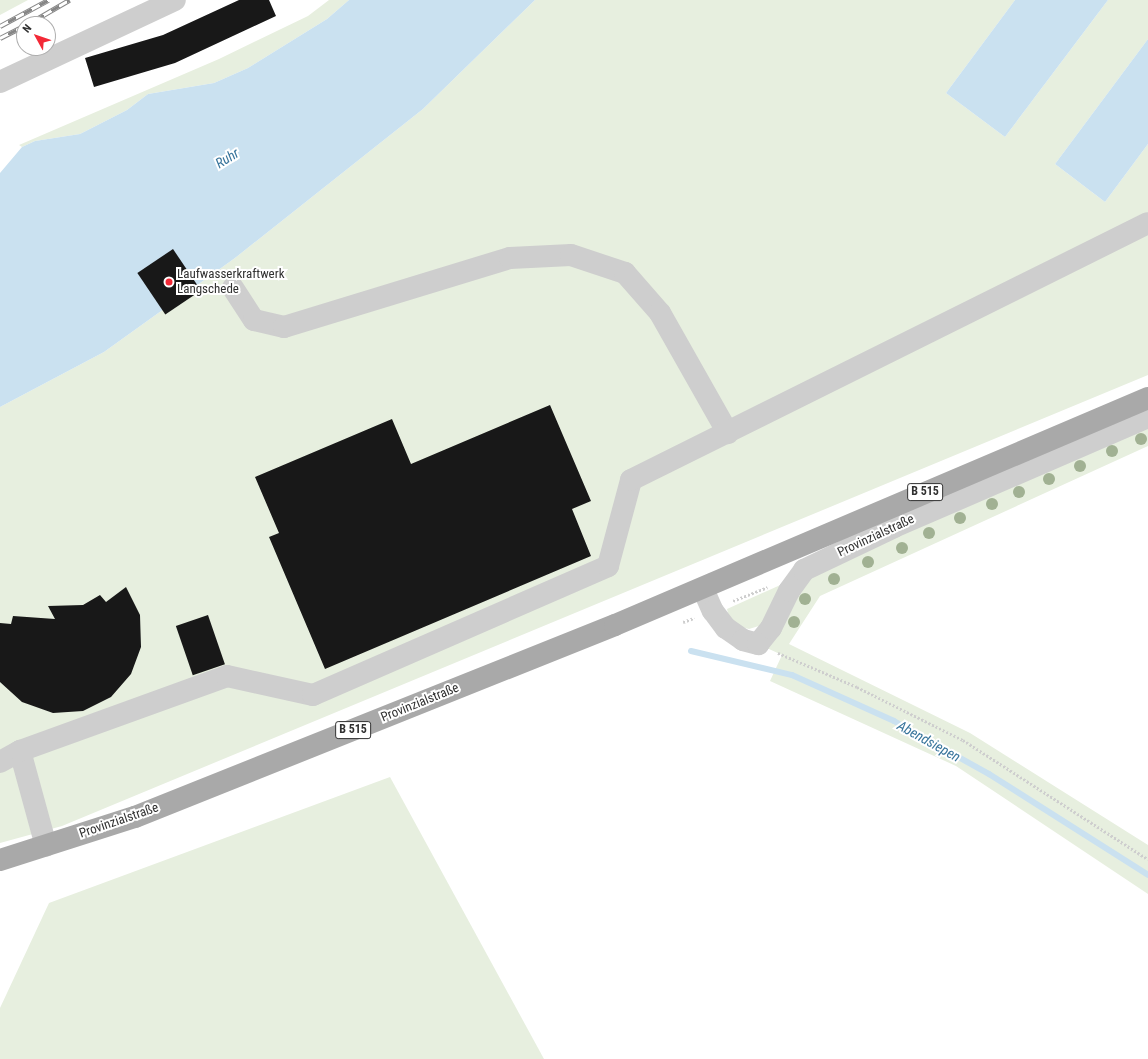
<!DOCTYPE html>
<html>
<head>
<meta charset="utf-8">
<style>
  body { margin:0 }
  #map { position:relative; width:1148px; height:1059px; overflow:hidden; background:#fff; font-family:"Roboto Condensed",sans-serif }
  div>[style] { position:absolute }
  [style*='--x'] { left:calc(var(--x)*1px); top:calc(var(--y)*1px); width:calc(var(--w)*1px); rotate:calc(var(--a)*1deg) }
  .green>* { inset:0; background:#e7efdf }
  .water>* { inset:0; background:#cae1f0 }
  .stream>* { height:6px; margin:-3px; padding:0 3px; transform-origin:3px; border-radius:3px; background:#cae1f0 }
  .building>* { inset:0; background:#181818; transform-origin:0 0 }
  .path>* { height:2.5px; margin-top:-1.25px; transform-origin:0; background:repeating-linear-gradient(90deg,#cecece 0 2px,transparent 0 4px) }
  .minor>* { height:22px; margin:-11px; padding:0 11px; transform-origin:11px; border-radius:11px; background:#cecece }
  .major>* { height:22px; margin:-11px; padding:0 11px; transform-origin:11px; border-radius:11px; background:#a9a9a9 }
  .rail>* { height:4.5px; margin-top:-2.25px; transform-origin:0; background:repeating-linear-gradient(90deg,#fff 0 9px,#868686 0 18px); box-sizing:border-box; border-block:1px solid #868686 }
  .trees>* { width:12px; height:12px; margin:-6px; border-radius:50%; background:#a1b193 }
  .dots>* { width:11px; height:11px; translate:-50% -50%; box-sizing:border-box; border:2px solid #fff; border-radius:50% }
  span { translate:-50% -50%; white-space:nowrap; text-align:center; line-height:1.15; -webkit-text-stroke:4px #fff; paint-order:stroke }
  .shield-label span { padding:1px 3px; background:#fff; border:1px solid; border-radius:3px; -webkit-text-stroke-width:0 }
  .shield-label { font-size:12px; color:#313131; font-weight:700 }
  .poi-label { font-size:13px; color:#313131 }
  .left { translate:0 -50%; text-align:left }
  .street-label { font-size:13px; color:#313131 }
  .water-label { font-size:14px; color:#37749b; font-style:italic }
  .north { position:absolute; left:16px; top:16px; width:40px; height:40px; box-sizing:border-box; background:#fff; border:1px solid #adadad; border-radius:50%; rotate:310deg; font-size:11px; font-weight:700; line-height:16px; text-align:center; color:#313131 }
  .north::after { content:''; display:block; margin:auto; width:14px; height:18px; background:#f32937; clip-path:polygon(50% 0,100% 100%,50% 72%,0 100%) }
</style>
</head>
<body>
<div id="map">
  <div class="green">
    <i style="clip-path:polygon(0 0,28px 0,0 15px)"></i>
    <i style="clip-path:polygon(329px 0,349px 0,327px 19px,248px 68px,214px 83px,148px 94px,127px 110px,80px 134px,35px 141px,22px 147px,19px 145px,219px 59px,308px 16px)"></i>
    <i style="clip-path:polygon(535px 0,1015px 0,946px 93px,1005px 137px,1108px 0,1148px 0,1148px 39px,1055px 164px,1105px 202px,1148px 144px,1148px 375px,62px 826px,0 843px,0 407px,104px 352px,235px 258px,423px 109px)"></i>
    <i style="clip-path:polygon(1148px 417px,1148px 446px,820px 596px,789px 644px,970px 733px,1148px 845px,1148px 894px,956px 766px,770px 681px,782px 655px,758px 644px,804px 570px)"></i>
    <i style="clip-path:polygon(787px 582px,762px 625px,749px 629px,741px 627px,729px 617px,727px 609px)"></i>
    <i style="clip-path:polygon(390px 777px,544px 1059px,0 1059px,0 1008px,49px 903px)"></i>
  </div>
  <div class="water">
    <i style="clip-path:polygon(349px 0,535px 0,423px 109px,235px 258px,104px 352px,0 407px,0 173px,22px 147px,35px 141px,80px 134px,127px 110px,148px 94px,214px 83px,248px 68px,327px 19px)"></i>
    <i style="clip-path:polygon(1015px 0,1108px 0,1005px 137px,946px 93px)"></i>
    <i style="clip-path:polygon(1148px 39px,1148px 144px,1105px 202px,1055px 164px)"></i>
  </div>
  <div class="stream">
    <i style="--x:691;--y:651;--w:104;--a:13.4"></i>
    <i style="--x:792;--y:675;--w:112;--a:24.3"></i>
    <i style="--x:894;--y:721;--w:109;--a:29.2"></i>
    <i style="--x:989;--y:774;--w:188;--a:32.4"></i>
  </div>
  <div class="building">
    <i style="clip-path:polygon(239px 0,269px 0,276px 16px,175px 63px,94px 87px,85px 58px,163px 35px)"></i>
    <i style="left:173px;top:249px;width:50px;height:43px;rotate:56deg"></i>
    <i style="clip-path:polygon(550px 405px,591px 501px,572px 509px,591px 556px,325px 669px,269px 537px,279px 533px,255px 477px,392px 419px,411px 464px)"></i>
    <i style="clip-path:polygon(126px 587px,140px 615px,141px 647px,131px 674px,111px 697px,83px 711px,53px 713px,22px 702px,0 682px,0 623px,11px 624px,13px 616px,55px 619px,48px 606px,83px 605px,100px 595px,106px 602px)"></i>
    <i style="left:208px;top:615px;width:52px;height:34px;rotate:71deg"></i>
  </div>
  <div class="path">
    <i style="--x:733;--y:601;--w:37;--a:-22"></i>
    <i style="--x:683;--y:622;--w:12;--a:-20"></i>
    <i style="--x:778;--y:653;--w:86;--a:23.3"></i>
    <i style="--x:857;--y:687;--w:119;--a:26.6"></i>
    <i style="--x:963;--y:740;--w:220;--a:32.8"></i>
  </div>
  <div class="minor">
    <i style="--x:0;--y:82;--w:193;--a:-25.1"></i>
    <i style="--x:233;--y:288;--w:38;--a:57"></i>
    <i style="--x:254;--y:320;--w:31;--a:13"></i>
    <i style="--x:284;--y:327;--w:236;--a:-17"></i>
    <i style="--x:510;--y:258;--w:61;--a:-2.8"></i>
    <i style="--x:571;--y:255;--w:57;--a:18.4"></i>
    <i style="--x:625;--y:273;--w:53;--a:48.8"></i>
    <i style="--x:660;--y:313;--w:138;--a:60.5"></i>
    <i style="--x:703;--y:589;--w:24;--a:66"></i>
    <i style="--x:713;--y:611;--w:21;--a:53"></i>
    <i style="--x:726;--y:628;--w:21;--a:35"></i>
    <i style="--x:743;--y:640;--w:16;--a:15"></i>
    <i style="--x:758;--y:644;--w:21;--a:-51"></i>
    <i style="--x:771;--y:628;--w:41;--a:-64.1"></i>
    <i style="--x:789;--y:591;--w:26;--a:-54"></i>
    <i style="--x:804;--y:570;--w:100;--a:-25.5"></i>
    <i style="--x:894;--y:527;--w:277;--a:-23.4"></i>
    <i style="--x:20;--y:751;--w:98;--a:74.7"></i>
    <i style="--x:0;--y:762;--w:23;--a:-29"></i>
    <i style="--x:20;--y:751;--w:220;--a:-19.9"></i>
    <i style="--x:227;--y:676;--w:88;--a:12.5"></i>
    <i style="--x:313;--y:695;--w:322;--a:-23.6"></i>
    <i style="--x:608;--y:566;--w:89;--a:-75"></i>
    <i style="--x:631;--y:480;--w:577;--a:-26.43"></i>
  </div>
  <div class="major">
    <i style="--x:0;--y:860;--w:142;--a:-17.7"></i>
    <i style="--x:135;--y:817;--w:517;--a:-21.8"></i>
    <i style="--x:615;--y:625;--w:579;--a:-23.07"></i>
  </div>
  <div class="rail">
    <i style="--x:28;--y:24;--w:48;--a:-30.3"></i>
    <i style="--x:0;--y:26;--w:55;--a:-28.4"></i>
    <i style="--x:0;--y:38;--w:27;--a:-27"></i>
  </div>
  <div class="trees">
    <i style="left:1141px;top:439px"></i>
    <i style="left:1112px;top:451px"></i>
    <i style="left:1080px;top:466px"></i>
    <i style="left:1049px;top:479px"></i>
    <i style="left:1019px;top:492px"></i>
    <i style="left:992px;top:504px"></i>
    <i style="left:960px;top:518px"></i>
    <i style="left:929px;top:533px"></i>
    <i style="left:902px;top:548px"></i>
    <i style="left:868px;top:562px"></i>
    <i style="left:834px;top:579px"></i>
    <i style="left:805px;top:599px"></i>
    <i style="left:794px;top:622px"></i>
  </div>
  <div class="dots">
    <i style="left:169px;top:282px;background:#f32937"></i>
  </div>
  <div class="shield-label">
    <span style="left:925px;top:492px">B 515</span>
    <span style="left:353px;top:730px">B 515</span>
  </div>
  <div class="poi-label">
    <span class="left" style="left:177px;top:282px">Laufwasserkraftwerk<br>Langschede</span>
  </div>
  <div class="street-label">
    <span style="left:876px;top:536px;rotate:-25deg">Provinzialstraße</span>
    <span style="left:420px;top:703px;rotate:-22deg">Provinzialstraße</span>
    <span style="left:119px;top:821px;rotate:-19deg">Provinzialstraße</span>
  </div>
  <div class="water-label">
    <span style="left:227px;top:158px;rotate:-32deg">Ruhr</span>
    <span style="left:929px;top:741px;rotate:29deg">Abendsiepen</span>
  </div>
  <div class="north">N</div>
</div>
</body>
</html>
